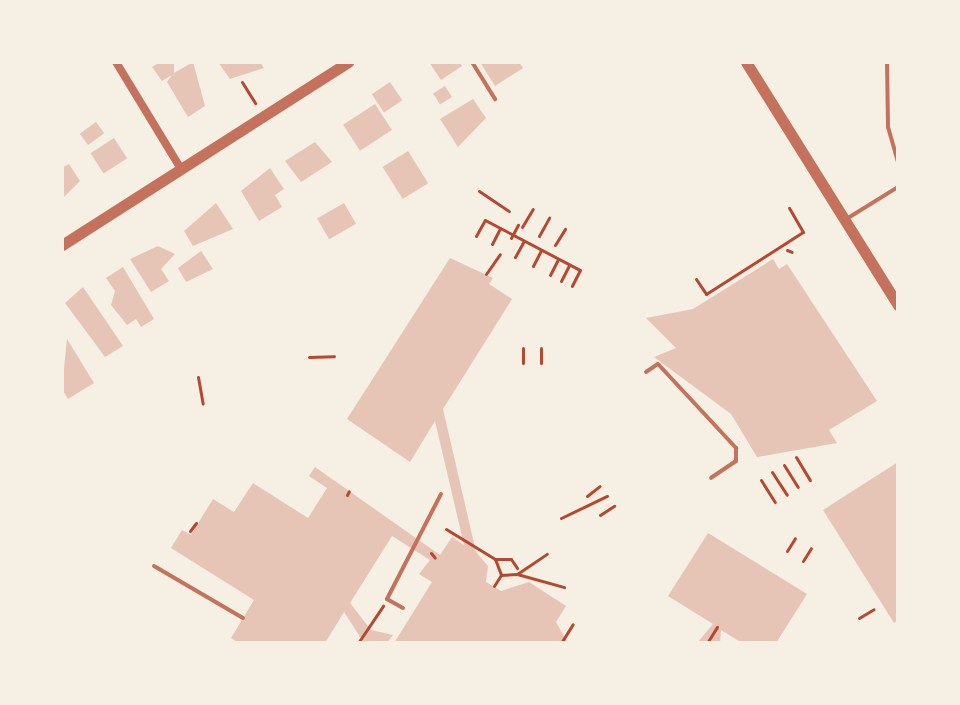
<!DOCTYPE html>
<html>
<head>
<meta charset="utf-8">
<style>
  body { margin:0 }
  #map { position:relative; width:960px; height:705px; overflow:hidden; background:#f6efe4; font-family:Roboto,sans-serif }
  div>[style] { position:absolute }
  [style*='--x'] { left:calc(var(--x)*1px); top:calc(var(--y)*1px); width:calc(var(--w)*1px); rotate:calc(var(--a)*1deg) }
  .building>* { inset:0; background:#e6c5b7; transform-origin:0 0 }
  .path>* { height:3px; margin:-1.5px; padding:0 1.5px; transform-origin:1.5px; border-radius:1.5px; background:#b5482f }
  .service>* { height:4px; margin:-2px; padding:0 2px; transform-origin:2px; border-radius:2px; background:#c5725c }
  .minor>* { height:8px; margin:-4px; padding:0 4px; transform-origin:4px; border-radius:4px; background:#c5725c }
  .tertiary>* { height:11px; margin:-5.5px; padding:0 5.5px; transform-origin:5.5px; border-radius:5.5px; background:#c5725c }
  span { translate:-50% -50%; white-space:nowrap; text-align:center; line-height:1.15; -webkit-text-stroke:8px #f6efe4; paint-order:stroke }
  .frame { position:absolute; inset:0; border:64px solid #f6efe4; pointer-events:none }
</style>
</head>
<body>
<div id="map">
  <div class="building">
    <i style="clip-path:polygon(160px 62px,174px 62px,174px 73px,193px 62px,205px 106px,188px 117px,167px 82px,172px 75px,162px 81px,152px 67px)"></i>
    <i style="clip-path:polygon(218px 62px,260px 62px,264px 68px,230px 79px)"></i>
    <i style="clip-path:polygon(429px 62px,460px 62px,462px 66px,441px 80px)"></i>
    <i style="clip-path:polygon(480px 62px,519px 62px,523px 68px,495px 86px)"></i>
    <i style="left:390px;top:82px;width:22px;height:22px;rotate:56deg"></i>
    <i style="left:445px;top:86px;width:13px;height:14px;rotate:58deg"></i>
    <i style="clip-path:polygon(473px 99px,486px 118px,458px 147px,440px 119px)"></i>
    <i style="left:375px;top:104px;width:31px;height:38px;rotate:57deg"></i>
    <i style="left:96px;top:122px;width:14px;height:20px;rotate:54deg"></i>
    <i style="left:114px;top:138px;width:24px;height:28px;rotate:57deg"></i>
    <i style="clip-path:polygon(315px 142px,332px 162px,301px 182px,285px 161px)"></i>
    <i style="left:408px;top:151px;width:38px;height:30px;rotate:58deg"></i>
    <i style="clip-path:polygon(69px 164px,80px 181px,62px 199px,62px 168px)"></i>
    <i style="clip-path:polygon(270px 168px,284px 189px,275px 195px,282px 207px,259px 221px,241px 191px)"></i>
    <i style="clip-path:polygon(216px 203px,233px 229px,193px 246px,184px 231px)"></i>
    <i style="left:344px;top:203px;width:24px;height:31px;rotate:60deg"></i>
    <i style="clip-path:polygon(158px 246px,175px 254px,161px 269px,169px 281px,151px 292px,130px 259px)"></i>
    <i style="clip-path:polygon(201px 251px,213px 269px,186px 282px,178px 268px)"></i>
    <i style="clip-path:polygon(450px 258px,493px 278px,489px 284px,512px 299px,443px 409px,476px 552px,488px 566px,486px 582px,501px 591px,529px 582px,566px 606px,556px 622px,568px 643px,394px 643px,432px 582px,419px 574px,430px 560px,392px 536px,350px 603px,371px 630px,393px 635px,387px 643px,364px 643px,344px 612px,325px 643px,238px 643px,231px 638px,254px 600px,171px 548px,182px 530px,191px 535px,213px 499px,234px 512px,253px 483px,308px 518px,327px 488px,309px 476px,315px 467px,440px 555px,452px 537px,464px 545px,435px 421px,410px 462px,347px 419px)"></i>
    <i style="clip-path:polygon(773px 259px,779px 269px,787px 264px,877px 401px,829px 430px,837px 443px,757px 457px,731px 414px,654px 357px,676px 348px,646px 318px,693px 309px)"></i>
    <i style="clip-path:polygon(123px 267px,154px 319px,141px 327px,136px 319px,127px 325px,111px 305px,115px 291px,106px 278px)"></i>
    <i style="clip-path:polygon(83px 287px,123px 346px,105px 357px,65px 303px)"></i>
    <i style="clip-path:polygon(67px 339px,94px 383px,68px 399px,62px 389px)"></i>
    <i style="clip-path:polygon(898px 462px,898px 620px,894px 623px,823px 510px)"></i>
    <i style="clip-path:polygon(708px 533px,807px 594px,776px 643px,742px 643px,721px 630px,720px 643px,697px 643px,713px 624px,668px 596px)"></i>
  </div>
  <div class="path">
    <i style="--x:242;--y:82;--w:25;--a:58"></i>
    <i style="--x:479;--y:191;--w:36;--a:34"></i>
    <i style="--x:522;--y:227;--w:21;--a:-59"></i>
    <i style="--x:476;--y:236;--w:18;--a:-61"></i>
    <i style="--x:485;--y:220;--w:107;--a:27.8"></i>
    <i style="--x:580;--y:270;--w:18;--a:117"></i>
    <i style="--x:539;--y:236;--w:21;--a:-61"></i>
    <i style="--x:511;--y:238;--w:15;--a:-62"></i>
    <i style="--x:492;--y:244;--w:18;--a:-63"></i>
    <i style="--x:555;--y:245;--w:19;--a:-58"></i>
    <i style="--x:787;--y:250;--w:5;--a:22"></i>
    <i style="--x:515;--y:257;--w:18;--a:-61"></i>
    <i style="--x:533;--y:266;--w:18;--a:-63"></i>
    <i style="--x:486;--y:274;--w:24;--a:-55"></i>
    <i style="--x:550;--y:275;--w:18;--a:-63"></i>
    <i style="--x:696;--y:279;--w:18;--a:56"></i>
    <i style="--x:706;--y:294;--w:115;--a:-32.6"></i>
    <i style="--x:803;--y:232;--w:28;--a:-120"></i>
    <i style="--x:561;--y:281;--w:18;--a:-63"></i>
    <i style="--x:523;--y:348;--w:15;--a:90"></i>
    <i style="--x:541;--y:348;--w:15;--a:90"></i>
    <i style="--x:309;--y:357;--w:25;--a:-2"></i>
    <i style="--x:198;--y:377;--w:27;--a:80"></i>
    <i style="--x:796;--y:457;--w:27;--a:59"></i>
    <i style="--x:784;--y:465;--w:26;--a:58"></i>
    <i style="--x:772;--y:472;--w:27;--a:57"></i>
    <i style="--x:761;--y:480;--w:26;--a:58"></i>
    <i style="--x:347;--y:495;--w:4;--a:-63"></i>
    <i style="--x:587;--y:496;--w:16;--a:-38"></i>
    <i style="--x:600;--y:515;--w:17;--a:-33"></i>
    <i style="--x:561;--y:518;--w:51;--a:-25.6"></i>
    <i style="--x:446;--y:529;--w:57;--a:31.5"></i>
    <i style="--x:495;--y:559;--w:17;--a:69"></i>
    <i style="--x:190;--y:531;--w:10;--a:-53"></i>
    <i style="--x:787;--y:551;--w:15;--a:-58"></i>
    <i style="--x:431;--y:553;--w:6;--a:51"></i>
    <i style="--x:495;--y:559;--w:16;--a:0"></i>
    <i style="--x:511;--y:559;--w:11;--a:56"></i>
    <i style="--x:803;--y:561;--w:15;--a:-58"></i>
    <i style="--x:517;--y:574;--w:36;--a:-34"></i>
    <i style="--x:494;--y:586;--w:13;--a:-58"></i>
    <i style="--x:501;--y:575;--w:16;--a:-4"></i>
    <i style="--x:517;--y:574;--w:49;--a:15.5"></i>
    <i style="--x:859;--y:618;--w:17;--a:-31"></i>
    <i style="--x:358;--y:643;--w:45;--a:-56"></i>
    <i style="--x:561;--y:643;--w:22;--a:-58"></i>
    <i style="--x:707;--y:643;--w:19;--a:-58"></i>
  </div>
  <div class="service">
    <i style="--x:472;--y:62;--w:44;--a:58.1"></i>
    <i style="--x:887;--y:62;--w:65;--a:89.1"></i>
    <i style="--x:888;--y:127;--w:36;--a:74"></i>
    <i style="--x:848;--y:218;--w:59;--a:-31.8"></i>
    <i style="--x:646;--y:372;--w:14;--a:-34"></i>
    <i style="--x:658;--y:364;--w:115;--a:47.1"></i>
    <i style="--x:736;--y:448;--w:13;--a:90"></i>
    <i style="--x:736;--y:461;--w:30;--a:146"></i>
    <i style="--x:154;--y:566;--w:103;--a:30.3"></i>
    <i style="--x:403;--y:608;--w:18;--a:-151"></i>
    <i style="--x:387;--y:599;--w:118;--a:-62.8"></i>
  </div>
  <div class="minor">
    <i style="--x:116;--y:62;--w:125;--a:58.7"></i>
  </div>
  <div class="tertiary">
    <i style="--x:746;--y:62;--w:287;--a:58"></i>
    <i style="--x:62;--y:245;--w:340;--a:-32.6"></i>
  </div>
  <div class="frame"></div>
</div>
</body>
</html>
